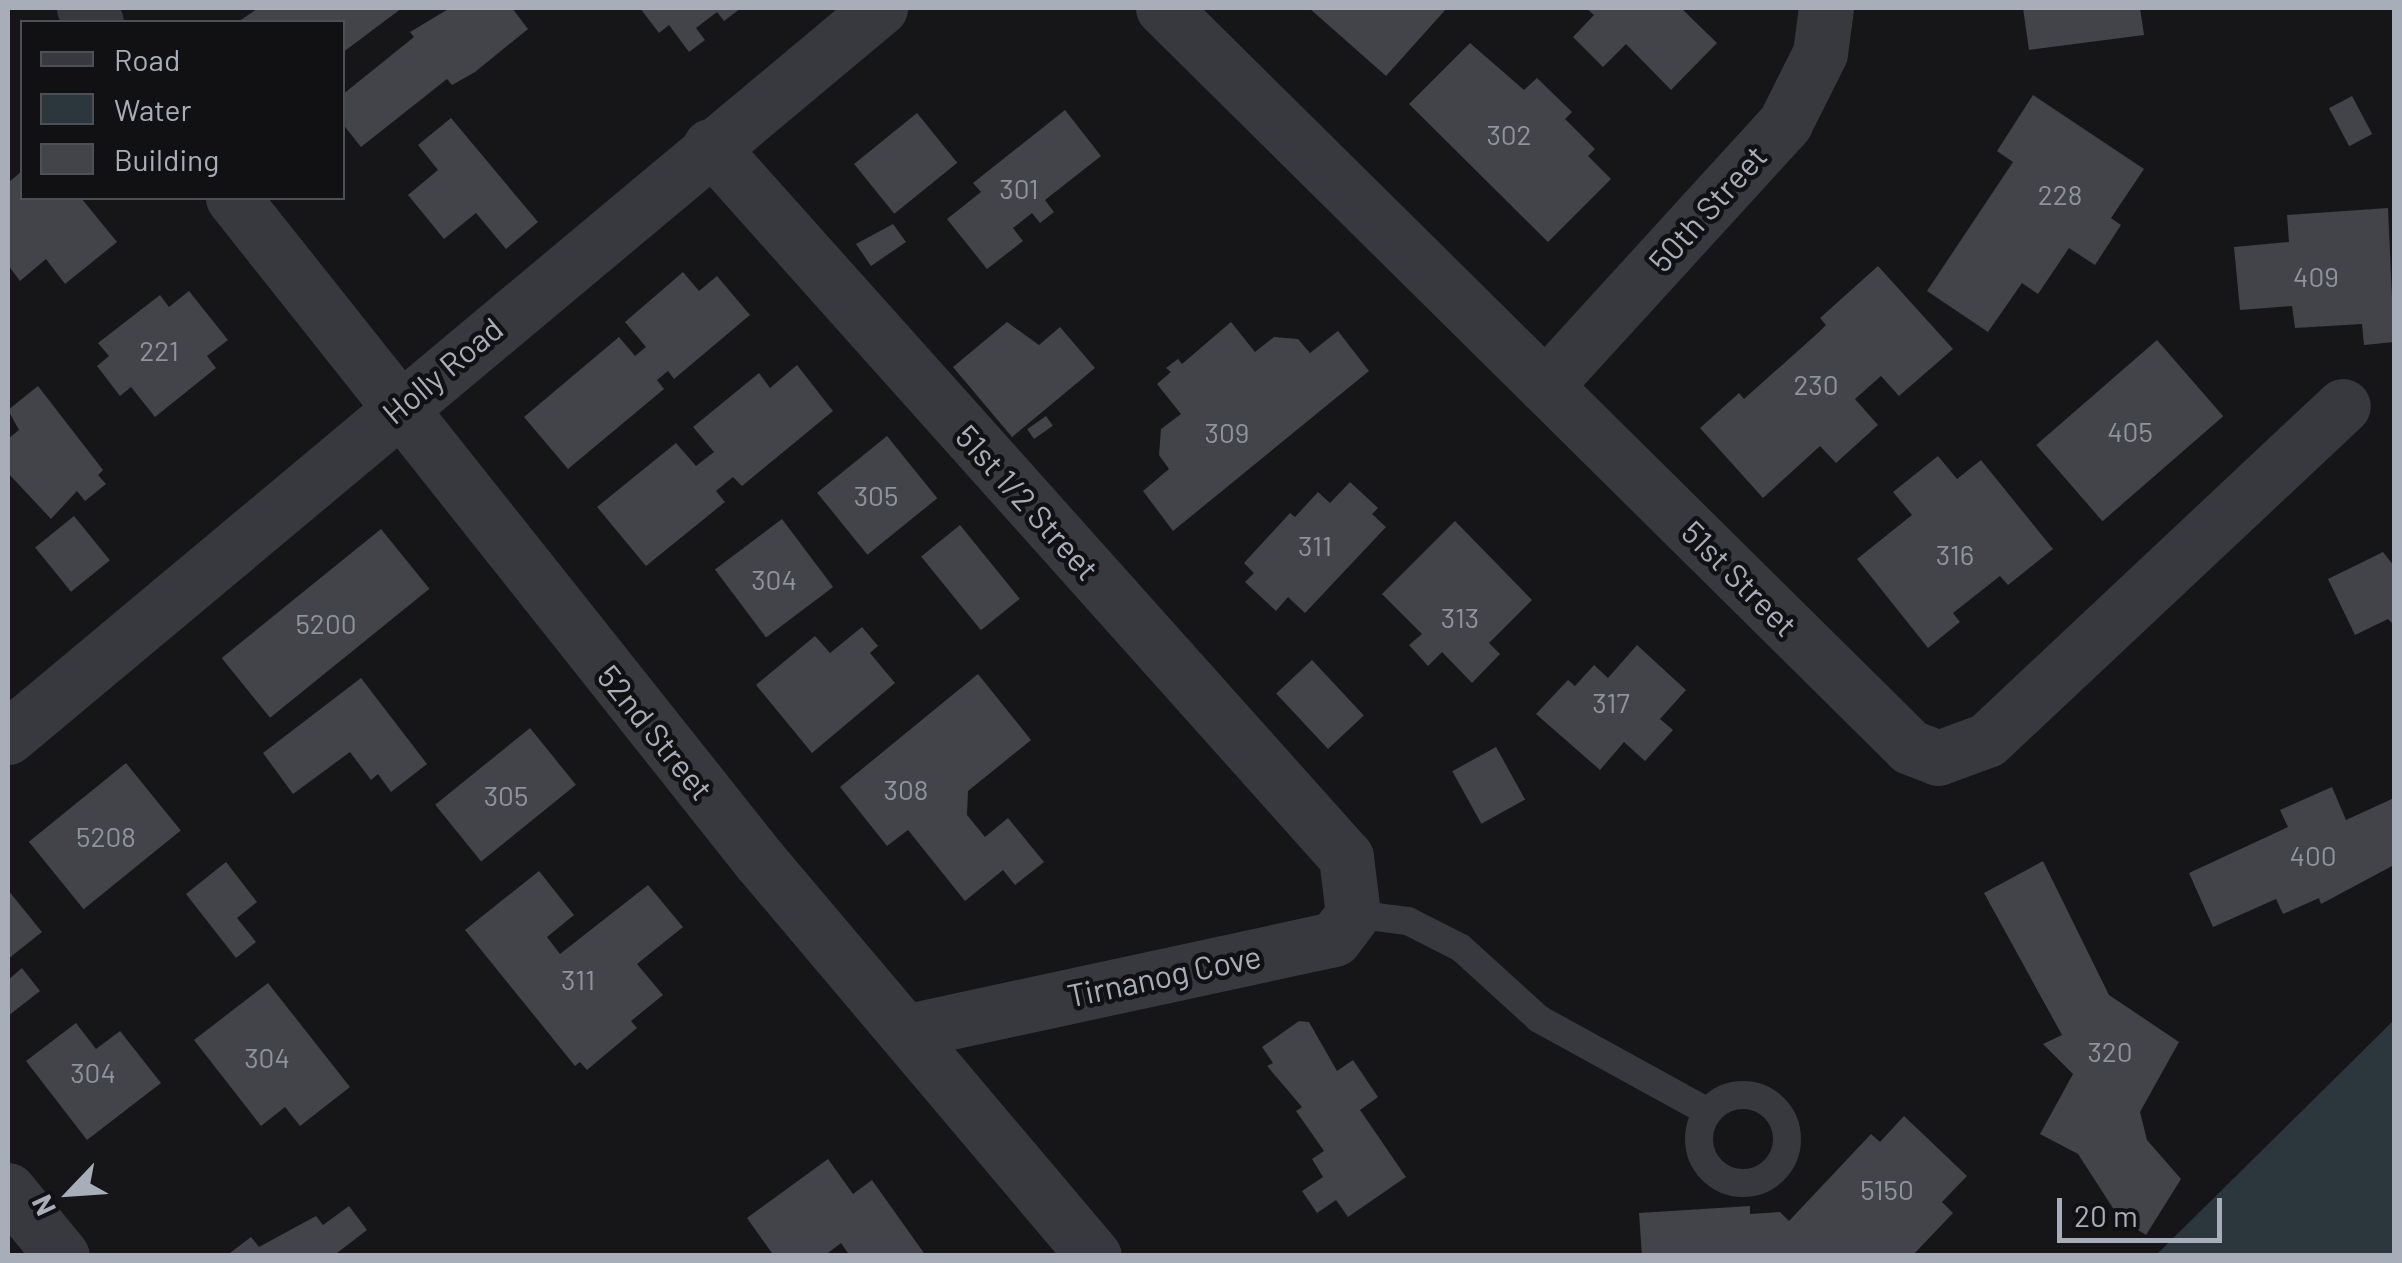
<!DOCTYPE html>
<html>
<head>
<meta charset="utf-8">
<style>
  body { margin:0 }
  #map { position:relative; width:2402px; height:1263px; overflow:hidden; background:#161619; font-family:Barlow,sans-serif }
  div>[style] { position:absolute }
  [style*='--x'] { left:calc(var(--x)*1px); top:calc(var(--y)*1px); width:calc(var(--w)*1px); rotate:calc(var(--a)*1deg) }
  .water>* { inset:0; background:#2c363d }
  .building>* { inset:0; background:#424449; transform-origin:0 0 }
  .lane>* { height:28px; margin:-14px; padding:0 14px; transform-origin:14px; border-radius:14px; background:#37393e }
  .lane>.ring { margin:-14px; padding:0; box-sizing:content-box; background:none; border:28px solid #37393e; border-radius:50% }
  .street>* { height:55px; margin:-27.5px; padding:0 27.5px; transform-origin:27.5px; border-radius:27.5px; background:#37393e }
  span { translate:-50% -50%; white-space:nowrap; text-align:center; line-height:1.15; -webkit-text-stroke:9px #111114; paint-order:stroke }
  .number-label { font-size:28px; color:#8e949d }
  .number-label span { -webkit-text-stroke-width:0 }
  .street-label { font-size:32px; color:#a8aeb9 }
  .frame { position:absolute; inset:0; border:10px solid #a8aeb9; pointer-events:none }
  .legend { position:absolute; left:20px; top:20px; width:325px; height:180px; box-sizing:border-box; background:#111114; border:2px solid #4d5056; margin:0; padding:12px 18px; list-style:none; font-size:30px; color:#a8aeb9 }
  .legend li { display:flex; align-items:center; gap:20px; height:50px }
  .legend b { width:50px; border:2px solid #4d5056 }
  .north { position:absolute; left:20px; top:1143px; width:100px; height:100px; -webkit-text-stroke:8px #111114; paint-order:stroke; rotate:245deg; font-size:28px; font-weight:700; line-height:40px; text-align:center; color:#a8aeb9 }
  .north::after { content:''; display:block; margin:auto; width:35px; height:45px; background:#a8aeb9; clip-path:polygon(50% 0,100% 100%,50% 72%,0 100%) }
  .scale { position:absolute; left:2057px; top:1198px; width:165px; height:45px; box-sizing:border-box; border:5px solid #a8aeb9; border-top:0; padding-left:12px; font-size:30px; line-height:35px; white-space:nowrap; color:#a8aeb9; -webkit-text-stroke:8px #111114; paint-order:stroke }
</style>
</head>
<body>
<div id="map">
  <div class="water">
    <i style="clip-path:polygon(2394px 1020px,2394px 1255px,2156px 1255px)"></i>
  </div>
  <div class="building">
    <i style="clip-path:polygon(258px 8px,402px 8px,342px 53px,342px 22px,238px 22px)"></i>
    <i style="clip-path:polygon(450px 8px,512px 8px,528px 29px,475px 72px,452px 85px,447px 79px,361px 147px,342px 123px,342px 95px,414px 37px,410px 32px)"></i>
    <i style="clip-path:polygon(640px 8px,741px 8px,724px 21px,717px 12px,696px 28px,705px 40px,689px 52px,669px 25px,659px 33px)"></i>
    <i style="clip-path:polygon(1309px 8px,1447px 8px,1386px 76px)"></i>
    <i style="clip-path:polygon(1586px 8px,1681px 8px,1717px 43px,1671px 90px,1626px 44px,1603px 67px,1573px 37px,1594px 15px)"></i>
    <i style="clip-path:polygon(2023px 8px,2140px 8px,2144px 35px,2029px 50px)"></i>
    <i style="clip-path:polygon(1470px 43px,1524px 90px,1537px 78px,1572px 112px,1565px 119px,1595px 149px,1588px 156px,1611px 179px,1548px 242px,1409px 104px)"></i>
    <i style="clip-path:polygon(2033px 95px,2144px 169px,2111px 218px,2121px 225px,2095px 265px,2069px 248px,2038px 294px,2022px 283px,1988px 332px,1927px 291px,2013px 162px,1997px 151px)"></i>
    <i style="left:2352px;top:96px;width:43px;height:26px;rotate:62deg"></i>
    <i style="clip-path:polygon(1065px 110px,1101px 156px,1045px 200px,1054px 212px,1040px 223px,1032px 213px,1013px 228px,1023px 241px,987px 269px,947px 219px,981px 192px,973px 183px)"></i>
    <i style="left:917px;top:113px;width:64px;height:81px;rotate:51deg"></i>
    <i style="clip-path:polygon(451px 118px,538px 222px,506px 249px,476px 213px,444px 239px,408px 195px,438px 170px,418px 145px)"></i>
    <i style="clip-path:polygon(22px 171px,22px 198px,81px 198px,117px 242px,65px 284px,46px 259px,20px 281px,8px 265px,8px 183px)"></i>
    <i style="clip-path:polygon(2388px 208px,2394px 342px,2364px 345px,2362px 324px,2295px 328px,2292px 306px,2240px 310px,2234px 247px,2289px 242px,2287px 215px)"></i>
    <i style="clip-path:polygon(893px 224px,906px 242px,871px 266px,856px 244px)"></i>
    <i style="clip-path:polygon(1878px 266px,1953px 349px,1899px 396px,1881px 376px,1855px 399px,1878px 425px,1836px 463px,1820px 446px,1763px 498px,1700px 428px,1739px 393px,1744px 399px,1819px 332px,1826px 325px,1820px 318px)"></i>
    <i style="clip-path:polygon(683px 272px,699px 291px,717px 276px,750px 315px,674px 379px,668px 371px,657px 380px,664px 389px,568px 469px,524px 417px,619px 337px,635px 356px,646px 347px,625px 322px)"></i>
    <i style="clip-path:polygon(189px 291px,228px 340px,207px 356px,216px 368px,155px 417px,131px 387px,120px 396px,97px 366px,109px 356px,98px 343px,160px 295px,169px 307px)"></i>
    <i style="clip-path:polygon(1007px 322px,1039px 345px,1060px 327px,1095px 368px,1012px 437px,953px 367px)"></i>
    <i style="clip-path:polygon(1231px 322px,1255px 352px,1274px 337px,1298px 339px,1310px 353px,1338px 331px,1369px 371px,1173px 531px,1143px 491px,1169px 469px,1159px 455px,1161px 429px,1181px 414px,1157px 384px,1171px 372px,1166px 368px,1178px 359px,1182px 364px)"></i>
    <i style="left:2157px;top:340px;width:101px;height:160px;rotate:49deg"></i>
    <i style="clip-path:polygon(797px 365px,833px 411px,742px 486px,733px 477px,716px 491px,725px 502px,646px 566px,597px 507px,676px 443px,696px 466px,714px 452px,693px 427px,759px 373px,770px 388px)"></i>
    <i style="clip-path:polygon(38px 386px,103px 470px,98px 475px,106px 484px,85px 501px,77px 491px,51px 519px,8px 473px,8px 439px,19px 430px,8px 410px)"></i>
    <i style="left:1046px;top:416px;width:12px;height:23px;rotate:55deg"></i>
    <i style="left:887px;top:436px;width:80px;height:90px;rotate:51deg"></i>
    <i style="clip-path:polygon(1938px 456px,1957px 479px,1981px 460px,2053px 549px,2008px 585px,2000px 576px,1953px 613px,1960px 622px,1928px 648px,1857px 559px,1912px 515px,1893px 492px)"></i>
    <i style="clip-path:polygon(1350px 482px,1378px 508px,1372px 514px,1386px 527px,1305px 613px,1288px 597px,1276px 611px,1245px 582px,1254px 573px,1244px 563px,1290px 513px,1295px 517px,1318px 492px,1330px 503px)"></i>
    <i style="left:74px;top:516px;width:57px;height:50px;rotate:51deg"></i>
    <i style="left:782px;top:519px;width:85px;height:84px;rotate:53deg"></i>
    <i style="clip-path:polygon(1455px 521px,1532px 600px,1489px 643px,1500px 654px,1472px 683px,1442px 652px,1428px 666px,1409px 645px,1422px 634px,1382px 594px)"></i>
    <i style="left:960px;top:525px;width:95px;height:50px;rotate:51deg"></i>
    <i style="left:381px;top:529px;width:77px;height:205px;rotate:51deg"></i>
    <i style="clip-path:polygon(2383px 552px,2394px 566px,2394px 625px,2388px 619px,2355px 635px,2328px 579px)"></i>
    <i style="clip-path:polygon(862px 627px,878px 646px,870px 653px,895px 683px,812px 753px,756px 685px,815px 636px,830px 653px)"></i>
    <i style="clip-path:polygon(1637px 645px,1686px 690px,1660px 719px,1673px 730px,1645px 761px,1624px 742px,1600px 770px,1536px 714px,1568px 680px,1575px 686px,1594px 665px,1608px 678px)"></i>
    <i style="left:1312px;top:660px;width:76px;height:49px;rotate:47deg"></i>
    <i style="clip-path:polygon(978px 674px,1031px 740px,968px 791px,967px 815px,985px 837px,1008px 818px,1044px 862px,1015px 885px,1003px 870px,965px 901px,908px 830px,887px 846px,840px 787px)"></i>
    <i style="clip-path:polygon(361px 678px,427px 764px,391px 792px,378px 774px,371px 780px,350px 752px,293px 794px,263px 753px)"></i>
    <i style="left:530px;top:728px;width:73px;height:122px;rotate:51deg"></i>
    <i style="left:1496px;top:747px;width:60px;height:50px;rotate:61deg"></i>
    <i style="left:126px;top:763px;width:87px;height:125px;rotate:51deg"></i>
    <i style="clip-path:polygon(2332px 787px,2346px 820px,2394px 798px,2394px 865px,2321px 904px,2319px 898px,2283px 914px,2276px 899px,2213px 927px,2189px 873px,2288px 827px,2280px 810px)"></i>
    <i style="clip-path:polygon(2043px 861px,2109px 995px,2179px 1042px,2140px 1112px,2147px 1140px,2181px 1179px,2146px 1235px,2120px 1219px,2078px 1154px,2040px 1134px,2073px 1074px,2043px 1044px,2062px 1035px,1984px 893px)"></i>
    <i style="clip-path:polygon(226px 862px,257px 902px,237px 918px,256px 942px,236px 958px,186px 894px)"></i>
    <i style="clip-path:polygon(539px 871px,574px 915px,547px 937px,560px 954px,648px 885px,683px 927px,637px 964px,663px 995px,631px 1021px,637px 1028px,587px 1070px,580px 1062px,575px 1066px,465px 930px)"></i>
    <i style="clip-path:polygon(8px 890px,42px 932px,8px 959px)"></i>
    <i style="clip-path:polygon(22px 968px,40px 991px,8px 1016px,8px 980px)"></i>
    <i style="clip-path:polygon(268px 983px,350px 1087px,300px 1126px,285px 1107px,261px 1126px,194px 1040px)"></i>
    <i style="clip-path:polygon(1299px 1021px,1309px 1022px,1337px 1071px,1353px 1060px,1378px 1097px,1360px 1110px,1406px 1177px,1348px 1217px,1336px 1200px,1317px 1213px,1302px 1191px,1323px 1177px,1312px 1159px,1324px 1151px,1296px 1111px,1302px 1107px,1267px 1066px,1273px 1063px,1262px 1047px)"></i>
    <i style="clip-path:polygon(76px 1023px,96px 1049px,120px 1031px,161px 1083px,87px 1140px,26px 1061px)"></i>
    <i style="clip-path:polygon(1904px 1116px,1967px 1176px,1942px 1202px,1953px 1213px,1912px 1256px,1642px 1256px,1639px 1213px,1750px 1206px,1750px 1214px,1780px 1212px,1789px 1221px,1871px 1134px,1880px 1142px)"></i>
    <i style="clip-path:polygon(828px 1159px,853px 1194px,872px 1180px,926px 1256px,850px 1256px,841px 1243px,824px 1256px,774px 1256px,747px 1218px)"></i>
    <i style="clip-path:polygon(349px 1206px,367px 1230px,333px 1256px,226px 1256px,251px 1237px,259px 1247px,316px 1216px,323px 1225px)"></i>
  </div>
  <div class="lane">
    <i style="--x:1353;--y:914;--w:55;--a:7.3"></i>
    <i style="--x:1408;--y:921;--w:59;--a:27"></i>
    <i style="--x:1461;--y:948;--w:105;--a:42.3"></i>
    <i style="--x:1539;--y:1019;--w:193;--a:28.8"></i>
    <i class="ring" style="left:1699px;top:1095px;width:60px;height:60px"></i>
  </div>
  <div class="street">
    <i style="--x:84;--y:8;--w:18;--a:49"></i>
    <i style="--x:1163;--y:8;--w:1051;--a:44.69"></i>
    <i style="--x:1910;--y:747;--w:30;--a:21"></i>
    <i style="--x:1938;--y:758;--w:52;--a:-20.2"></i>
    <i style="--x:1987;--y:740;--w:488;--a:-43.2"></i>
    <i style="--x:710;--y:146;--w:954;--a:48.19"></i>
    <i style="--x:1346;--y:857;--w:57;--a:83"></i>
    <i style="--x:1353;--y:914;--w:31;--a:127"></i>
    <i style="--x:1334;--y:939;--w:436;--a:167.8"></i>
    <i style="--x:233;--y:198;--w:847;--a:51.52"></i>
    <i style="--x:760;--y:861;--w:517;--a:49.78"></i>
    <i style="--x:1545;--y:386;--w:356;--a:-47.6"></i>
    <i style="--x:1785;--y:123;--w:78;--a:-63.4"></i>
    <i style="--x:1820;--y:53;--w:45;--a:-82.4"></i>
    <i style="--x:8;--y:737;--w:1137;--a:-39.9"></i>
    <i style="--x:8;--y:1190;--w:85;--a:50.7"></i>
  </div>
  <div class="number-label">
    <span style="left:1509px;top:134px">302</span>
    <span style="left:1019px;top:188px">301</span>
    <span style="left:2060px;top:194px">228</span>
    <span style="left:2316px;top:276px">409</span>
    <span style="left:159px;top:350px">221</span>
    <span style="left:1816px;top:384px">230</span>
    <span style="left:2130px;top:431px">405</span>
    <span style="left:1227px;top:432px">309</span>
    <span style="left:876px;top:495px">305</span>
    <span style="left:1315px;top:545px">311</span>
    <span style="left:1955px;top:554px">316</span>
    <span style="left:774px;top:579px">304</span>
    <span style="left:1460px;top:617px">313</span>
    <span style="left:326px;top:623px">5200</span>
    <span style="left:1611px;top:702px">317</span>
    <span style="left:906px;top:789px">308</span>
    <span style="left:506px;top:795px">305</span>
    <span style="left:106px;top:836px">5208</span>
    <span style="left:2313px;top:855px">400</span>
    <span style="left:578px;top:979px">311</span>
    <span style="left:2110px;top:1051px">320</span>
    <span style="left:267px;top:1057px">304</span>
    <span style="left:93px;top:1072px">304</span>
    <span style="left:1887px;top:1189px">5150</span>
  </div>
  <div class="street-label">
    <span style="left:1707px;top:208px;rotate:-48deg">50th Street</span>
    <span style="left:442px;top:370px;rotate:-40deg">Holly Road</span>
    <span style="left:1028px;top:502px;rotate:48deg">51st 1/2 Street</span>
    <span style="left:1740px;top:578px;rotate:45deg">51st Street</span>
    <span style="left:656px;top:732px;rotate:51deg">52nd Street</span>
    <span style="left:1164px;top:975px;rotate:-12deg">Tirnanog Cove</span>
  </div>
  <div class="frame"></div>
  <ul class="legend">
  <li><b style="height:12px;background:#37393e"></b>Road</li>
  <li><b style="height:28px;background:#2c363d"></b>Water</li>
  <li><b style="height:28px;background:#424449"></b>Building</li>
  </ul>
  <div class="north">N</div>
  <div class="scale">20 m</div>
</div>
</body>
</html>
